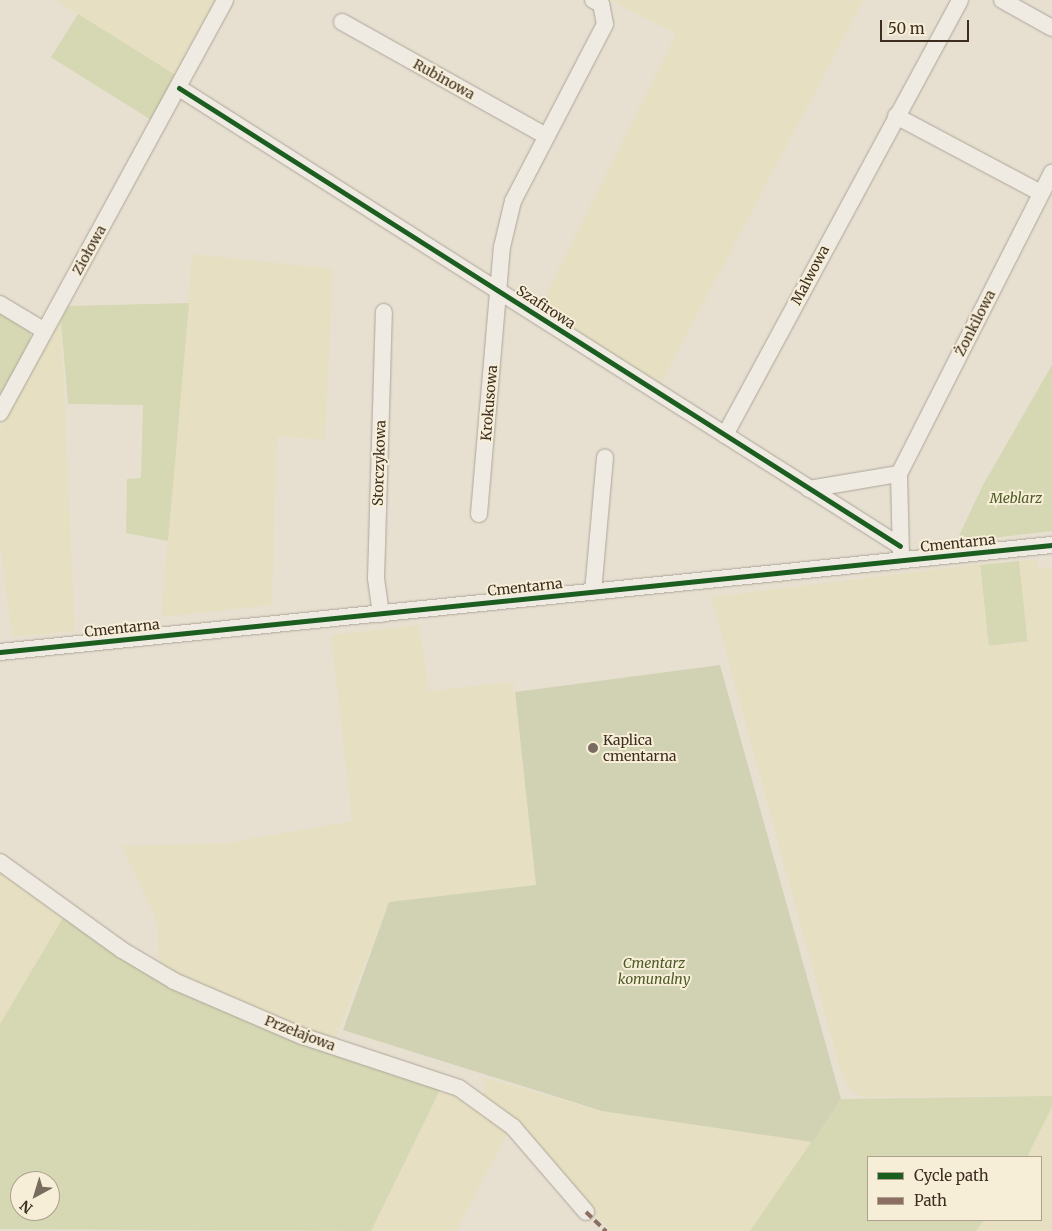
<!DOCTYPE html>
<html>
<head>
<meta charset="utf-8">
<style>
  body { margin:0 }
  #map { position:relative; width:1052px; height:1231px; overflow:hidden; background:#e7e0d1; font-family:Merriweather,serif }
  div>[style] { position:absolute }
  [style*='--x'] { left:calc(var(--x)*1px); top:calc(var(--y)*1px); width:calc(var(--w)*1px); rotate:calc(var(--a)*1deg) }
  .farmland>* { inset:0; background:#e6dfc2 }
  .green>* { inset:0; background:#d6d7b3; transform-origin:0 0 }
  .cemetery>* { inset:0; background:#d1d1b3 }
  .roads { filter:drop-shadow(0 0 1px #ada599) drop-shadow(0 0 1px #ada599) }
  .minor>* { height:16px; margin:-8px; padding:0 8px; transform-origin:8px; border-radius:8px; background:#efebe3 }
  .quiet>* { height:4px; margin-top:-2px; transform-origin:0; background:repeating-linear-gradient(90deg,#8d6e63 0 8px,transparent 0 12px) }
  .cycleway>* { height:5px; margin:-2.5px; padding:0 2.5px; transform-origin:2.5px; border-radius:2.5px; background:#1b5e20 }
  .dots>* { width:14px; height:14px; translate:-50% -50%; box-sizing:border-box; border:2px solid #f7eed8; border-radius:50% }
  span { translate:-50% -50%; white-space:nowrap; text-align:center; line-height:1.15; -webkit-text-stroke:4px #f7eed8; paint-order:stroke }
  .street-label { font-size:14px; color:#3d2e20 }
  .park-label { font-size:14px; color:#4d5a26; font-style:italic }
  .poi-label { font-size:14px; color:#3d2e20 }
  .left { translate:0 -50%; text-align:left }
  .legend { position:absolute; left:867px; top:1156px; width:175px; height:65px; box-sizing:border-box; background:#f7eed8; border:1px solid #ada18e; margin:0; padding:6px 9px; list-style:none; font-size:15px; color:#3d2e20 }
  .legend li { display:flex; align-items:center; gap:10px; height:25px }
  .legend b { width:25px; border:1px solid #ada18e }
  .north { position:absolute; left:10px; top:1171px; width:50px; height:50px; box-sizing:border-box; background:#f7eed8; border:1px solid #ada18e; border-radius:50%; rotate:219deg; font-size:14px; font-weight:700; line-height:20px; text-align:center; color:#3d2e20 }
  .north::after { content:''; display:block; margin:auto; width:18px; height:22px; background:#786c5e; clip-path:polygon(50% 0,100% 100%,50% 72%,0 100%) }
  .scale { position:absolute; left:880px; top:20px; width:89px; height:22px; box-sizing:border-box; border:2px solid #3d2e20; border-top:0; padding-left:6px; font-size:15px; line-height:18px; white-space:nowrap; color:#3d2e20; -webkit-text-stroke:4px #f7eed8; paint-order:stroke }
</style>
</head>
<body>
<div id="map">
  <div class="farmland">
    <i style="clip-path:polygon(55px 0,219px 0,177px 77px)"></i>
    <i style="clip-path:polygon(610px 0,864px 0,661px 383px,538px 310px,676px 34px)"></i>
    <i style="clip-path:polygon(192px 254px,333px 269px,325px 440px,277px 436px,272px 605px,161px 617px)"></i>
    <i style="clip-path:polygon(61px 320px,75px 631px,12px 637px,0 544px,0 429px)"></i>
    <i style="clip-path:polygon(1037px 560px,1038px 569px,1052px 568px,1052px 1096px,862px 1097px,850px 1090px,841px 1073px,711px 597px,980px 564px,988px 646px,1027px 642px,1019px 561px)"></i>
    <i style="clip-path:polygon(419px 625px,429px 691px,513px 682px,536px 886px,389px 902px,335px 1040px,286px 1026px,159px 966px,157px 922px,122px 846px,227px 843px,352px 821px,331px 635px)"></i>
    <i style="clip-path:polygon(0 869px,64px 916px,0 1024px)"></i>
    <i style="clip-path:polygon(483px 1077px,602px 1111px,812px 1142px,750px 1231px,611px 1231px,484px 1101px)"></i>
    <i style="clip-path:polygon(442px 1086px,510px 1129px,456px 1231px,371px 1231px)"></i>
    <i style="clip-path:polygon(1052px 1107px,1052px 1231px,976px 1231px,984px 1220px,1041px 1220px,1041px 1157px,1027px 1157px)"></i>
  </div>
  <div class="green">
    <i style="left:78px;top:14px;width:117px;height:51px;rotate:32deg"></i>
    <i style="clip-path:polygon(189px 303px,168px 541px,126px 533px,127px 479px,141px 478px,143px 405px,68px 404px,61px 320px,69px 306px)"></i>
    <i style="clip-path:polygon(0 310px,30px 331px,31px 342px,0 395px)"></i>
    <i style="clip-path:polygon(1052px 365px,1052px 531px,956px 542px,983px 485px)"></i>
    <i style="left:1019px;top:561px;width:81px;height:39px;rotate:84deg"></i>
    <i style="clip-path:polygon(evenodd,64px 916px,159px 980px,442px 1086px,371px 1231px,0 1229px,0 1024px,64px 916px,20px 1181px,50px 1181px,50px 1211px,20px 1211px,20px 1181px)"></i>
    <i style="clip-path:polygon(1052px 1096px,1052px 1107px,1027px 1157px,868px 1157px,868px 1220px,984px 1220px,976px 1231px,750px 1231px,841px 1099px)"></i>
  </div>
  <div class="cemetery">
    <i style="clip-path:polygon(720px 665px,841px 1099px,812px 1142px,602px 1111px,343px 1030px,389px 902px,536px 885px,515px 692px)"></i>
  </div>
  <div class="roads">
    <div class="minor">
      <i style="--x:1002;--y:0;--w:57;--a:29.2"></i>
      <i style="--x:342;--y:22;--w:234;--a:29.2"></i>
      <i style="--x:179;--y:88;--w:854;--a:32.42"></i>
      <i style="--x:896;--y:116;--w:164;--a:28"></i>
      <i style="--x:0;--y:304;--w:52;--a:31"></i>
      <i style="--x:0;--y:413;--w:470;--a:-61.4"></i>
      <i style="--x:725;--y:435;--w:494;--a:-61.6"></i>
      <i style="--x:899;--y:474;--w:80;--a:88.6"></i>
      <i style="--x:809;--y:489;--w:91;--a:-9.5"></i>
      <i style="--x:899;--y:474;--w:338;--a:-63.1"></i>
      <i style="--x:479;--y:514;--w:268;--a:-85.1"></i>
      <i style="--x:502;--y:247;--w:47;--a:-76.6"></i>
      <i style="--x:513;--y:201;--w:199;--a:-62.5"></i>
      <i style="--x:605;--y:24;--w:20;--a:-101"></i>
      <i style="--x:601;--y:4;--w:9;--a:-153"></i>
      <i style="--x:593;--y:592;--w:135;--a:-84.9"></i>
      <i style="--x:381;--y:614;--w:36;--a:-98"></i>
      <i style="--x:376;--y:578;--w:266;--a:-88.3"></i>
      <i style="--x:0;--y:652;--w:1057;--a:-5.81"></i>
      <i style="--x:0;--y:862;--w:150;--a:35.8"></i>
      <i style="--x:122;--y:950;--w:61;--a:30.8"></i>
      <i style="--x:174;--y:981;--w:139;--a:23.3"></i>
      <i style="--x:302;--y:1036;--w:165;--a:18.3"></i>
      <i style="--x:459;--y:1088;--w:67;--a:35.8"></i>
      <i style="--x:513;--y:1127;--w:112;--a:49.3"></i>
    </div>
  </div>
  <div class="quiet">
    <i style="--x:586;--y:1212;--w:28;--a:44"></i>
  </div>
  <div class="cycleway">
    <i style="--x:179;--y:88;--w:854;--a:32.42"></i>
    <i style="--x:0;--y:652;--w:1057;--a:-5.81"></i>
  </div>
  <div class="dots">
    <i style="left:593px;top:748px;background:#786c5e"></i>
  </div>
  <div class="street-label">
    <span style="left:444px;top:79px;rotate:29deg">Rubinowa</span>
    <span style="left:89px;top:250px;rotate:-61deg">Ziołowa</span>
    <span style="left:810px;top:275px;rotate:-62deg">Malwowa</span>
    <span style="left:546px;top:307px;rotate:33deg">Szafirowa</span>
    <span style="left:975px;top:323px;rotate:-63deg">Żonkilowa</span>
    <span style="left:489px;top:403px;rotate:-85deg">Krokusowa</span>
    <span style="left:379px;top:463px;rotate:-88deg">Storczykowa</span>
    <span style="left:958px;top:543px;rotate:-6deg">Cmentarna</span>
    <span style="left:525px;top:587px;rotate:-6deg">Cmentarna</span>
    <span style="left:122px;top:628px;rotate:-6deg">Cmentarna</span>
    <span style="left:300px;top:1033px;rotate:21deg">Przełajowa</span>
  </div>
  <div class="park-label">
    <span style="left:1016px;top:498px">Meblarz</span>
    <span style="left:654px;top:971px">Cmentarz<br>komunalny</span>
  </div>
  <div class="poi-label">
    <span class="left" style="left:603px;top:748px">Kaplica<br>cmentarna</span>
  </div>
  <ul class="legend">
  <li><b style="height:6px;background:#1b5e20"></b>Cycle path</li>
  <li><b style="height:6px;background:#8d6e63"></b>Path</li>
  </ul>
  <div class="north">N</div>
  <div class="scale">50 m</div>
</div>
</body>
</html>
